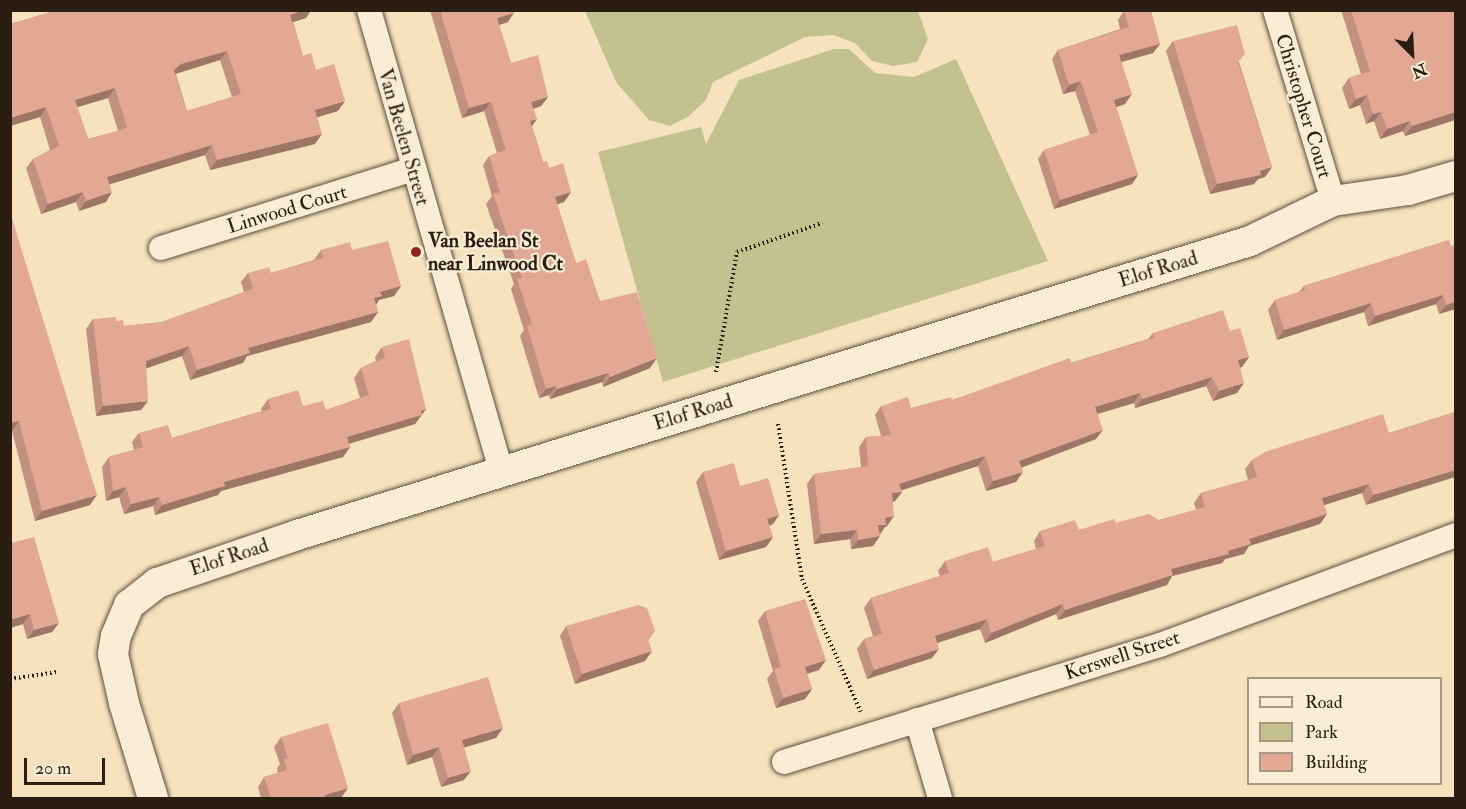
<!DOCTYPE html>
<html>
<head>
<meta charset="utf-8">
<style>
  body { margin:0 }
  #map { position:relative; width:1466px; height:809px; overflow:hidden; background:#f6e3be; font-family:"IM FELL Double Pica",serif }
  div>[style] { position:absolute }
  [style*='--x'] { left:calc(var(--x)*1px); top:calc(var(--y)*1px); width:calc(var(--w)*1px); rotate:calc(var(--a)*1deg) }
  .green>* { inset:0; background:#c3c18d }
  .path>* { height:4px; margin-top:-2px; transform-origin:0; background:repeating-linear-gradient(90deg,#2a1d12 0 1.5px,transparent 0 4.5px) }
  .roads { filter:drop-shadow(0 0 2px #5d4e3d) drop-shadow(0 0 2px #5d4e3d) }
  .minor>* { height:24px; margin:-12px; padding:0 12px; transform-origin:12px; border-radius:12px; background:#f9edd5 }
  .tertiary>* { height:30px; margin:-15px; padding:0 15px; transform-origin:15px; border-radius:15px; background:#f9edd5 }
  .wall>* { inset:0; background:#c2907f }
  .shaded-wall>* { inset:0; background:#9e7668 }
  .building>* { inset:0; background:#e2a894 }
  .dots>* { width:16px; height:16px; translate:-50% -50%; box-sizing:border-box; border:3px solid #f9edd5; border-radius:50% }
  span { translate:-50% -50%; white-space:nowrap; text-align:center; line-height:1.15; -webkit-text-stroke:4.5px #f9edd5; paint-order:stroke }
  .street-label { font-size:20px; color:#2a1d12 }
  .poi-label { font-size:20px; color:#2a1d12; font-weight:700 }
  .left { translate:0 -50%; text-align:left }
  .frame { position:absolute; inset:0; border:12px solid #2a1d12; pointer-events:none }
  .legend { position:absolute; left:1247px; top:677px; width:195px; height:108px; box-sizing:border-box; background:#f9edd5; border:2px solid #a69a87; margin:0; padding:8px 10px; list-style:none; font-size:18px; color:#2a1d12 }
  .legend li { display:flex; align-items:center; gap:12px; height:30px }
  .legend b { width:30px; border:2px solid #a69a87 }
  .north { position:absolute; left:1382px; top:24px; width:60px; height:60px; -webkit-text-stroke:4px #f9edd5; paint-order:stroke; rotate:156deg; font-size:16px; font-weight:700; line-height:24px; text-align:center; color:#2a1d12 }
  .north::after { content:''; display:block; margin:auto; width:21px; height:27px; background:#2a1d12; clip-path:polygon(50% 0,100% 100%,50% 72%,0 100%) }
  .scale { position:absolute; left:24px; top:758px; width:81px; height:27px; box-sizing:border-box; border:3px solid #2a1d12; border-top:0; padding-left:8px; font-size:18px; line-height:21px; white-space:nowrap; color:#2a1d12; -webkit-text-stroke:4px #f9edd5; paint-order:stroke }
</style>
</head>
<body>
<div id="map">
  <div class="green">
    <i style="clip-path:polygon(585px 11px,918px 11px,928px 39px,917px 62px,893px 66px,872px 61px,855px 43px,833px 35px,805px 37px,713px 82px,706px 100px,688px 117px,670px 126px,649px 120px,616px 82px)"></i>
    <i style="clip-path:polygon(834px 49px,849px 49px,875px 73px,914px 77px,956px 59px,1048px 261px,663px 382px,598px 152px,701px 127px,706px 144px,739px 80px)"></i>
  </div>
  <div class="path">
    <i style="--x:716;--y:372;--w:122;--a:-80.1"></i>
    <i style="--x:737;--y:252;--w:90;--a:-18.8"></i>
    <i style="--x:778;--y:424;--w:157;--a:81.2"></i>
    <i style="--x:802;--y:579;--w:145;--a:66.1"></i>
    <i style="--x:10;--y:679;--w:48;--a:-8.5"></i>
  </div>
  <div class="roads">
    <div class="minor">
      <i style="--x:369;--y:10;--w:480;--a:74"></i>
      <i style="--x:1275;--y:10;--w:200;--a:73.1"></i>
      <i style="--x:161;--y:248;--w:264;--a:-17.4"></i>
      <i style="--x:917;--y:720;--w:81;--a:73.6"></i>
      <i style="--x:784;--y:762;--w:394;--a:-17.3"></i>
      <i style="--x:1160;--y:645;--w:316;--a:-20.4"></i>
    </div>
    <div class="tertiary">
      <i style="--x:153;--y:798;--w:99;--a:-107"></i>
      <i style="--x:124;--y:703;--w:50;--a:-102.7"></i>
      <i style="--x:113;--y:654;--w:18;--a:-81"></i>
      <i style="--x:116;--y:636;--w:34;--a:-67"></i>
      <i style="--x:129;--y:605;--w:36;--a:-38"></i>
      <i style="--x:157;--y:583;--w:148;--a:-18.9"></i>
      <i style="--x:297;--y:535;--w:997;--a:-17.14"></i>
      <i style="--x:1250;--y:241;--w:92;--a:-25.7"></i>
      <i style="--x:1333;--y:201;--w:76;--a:-8.3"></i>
      <i style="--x:1408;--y:190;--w:50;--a:-16.3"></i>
    </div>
  </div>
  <div class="wall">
    <i style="clip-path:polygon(evenodd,58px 10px,311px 10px,306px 18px,293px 22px,303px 56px,316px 70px,338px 111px,317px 117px,315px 144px,210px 170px,205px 155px,110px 184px,106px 202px,79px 211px,76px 202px,41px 214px,26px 168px,33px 159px,50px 150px,40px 117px,10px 126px,10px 24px,58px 10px,220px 60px,232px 97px,187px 111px,176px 74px,220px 60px,58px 10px,108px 98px,118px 131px,88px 139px,77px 107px,108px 98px)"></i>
    <i style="clip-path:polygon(430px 10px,514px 10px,508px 22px,499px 25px,511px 63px,548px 97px,541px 106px,533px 109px,532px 126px,543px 162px,549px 168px,571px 192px,564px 202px,557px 204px,576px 263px,600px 301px,650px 368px,603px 387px,602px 382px,550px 399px,549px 395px,539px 398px,520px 336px,524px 330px,511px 289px,514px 284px,486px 204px,492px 196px,483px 165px,489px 156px,497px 153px,484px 111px,462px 118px)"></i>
    <i style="clip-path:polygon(1341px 10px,1455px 10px,1455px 120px,1405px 136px,1403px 131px,1380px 139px,1374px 121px,1366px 124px,1360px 105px,1349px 109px,1342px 88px,1349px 78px,1361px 74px)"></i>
    <i style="clip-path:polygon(1124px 11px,1160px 44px,1153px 53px,1122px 62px,1125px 104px,1116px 107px,1138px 175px,1132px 184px,1054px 209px,1038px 159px,1044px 150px,1090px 135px,1075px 91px,1063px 94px,1052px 59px,1058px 50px,1120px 29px,1118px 20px)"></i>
    <i style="clip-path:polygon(1173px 41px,1239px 62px,1272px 167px,1265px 177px,1258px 179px,1254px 184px,1210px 194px,1166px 51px)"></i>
    <i style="clip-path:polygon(10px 212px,90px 505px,35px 521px,12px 431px,10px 431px)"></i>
    <i style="clip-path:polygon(1449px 240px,1455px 309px,1439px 314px,1436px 304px,1368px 326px,1364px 312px,1277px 340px,1268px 310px,1275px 300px,1299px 292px,1304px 286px)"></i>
    <i style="clip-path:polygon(321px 250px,352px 250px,401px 286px,394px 296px,379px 300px,376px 305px,378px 312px,371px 322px,247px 356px,243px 363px,190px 380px,182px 356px,146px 368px,141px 410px,96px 416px,86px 329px,93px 319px,116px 321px,124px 326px,162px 322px,244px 292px,241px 282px,248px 273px,271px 273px,314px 260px)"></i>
    <i style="clip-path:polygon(1230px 331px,1249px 357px,1242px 367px,1240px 367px,1237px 393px,1213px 401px,1206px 386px,1135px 408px,1134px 403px,1098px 414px,1096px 439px,1021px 468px,1016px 482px,986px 491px,978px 466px,902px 490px,902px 492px,895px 501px,893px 502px,887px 526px,885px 527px,873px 546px,851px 549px,850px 539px,814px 544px,807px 484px,814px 474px,861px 467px,859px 447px,866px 437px,881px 436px,875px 415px,881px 406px,911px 408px,952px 400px,1148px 339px,1153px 333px)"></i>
    <i style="clip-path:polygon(382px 347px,426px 409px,415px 424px,349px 444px,350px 447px,343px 457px,221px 491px,218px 495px,155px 515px,153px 506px,124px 514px,119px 497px,106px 501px,102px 467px,109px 457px,134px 450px,132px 442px,139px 433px,172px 438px,262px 411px,261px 409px,268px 399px,326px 410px,360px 398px,354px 378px,361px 368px,376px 361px,375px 357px)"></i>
    <i style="clip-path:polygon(1455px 412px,1366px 505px,1362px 493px,1324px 505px,1327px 514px,1320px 524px,1249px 546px,1244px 554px,1225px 559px,1222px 563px,1172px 576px,1167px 585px,1058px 620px,1056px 614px,985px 643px,980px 629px,937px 643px,932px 658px,867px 679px,857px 649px,864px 639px,873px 636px,864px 608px,871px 598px,940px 576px,938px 571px,945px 561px,993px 562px,1036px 549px,1034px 541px,1040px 531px,1079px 530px,1116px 523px,1159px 520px,1196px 510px,1194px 503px,1201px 493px,1248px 480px,1245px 469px,1252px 460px,1389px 433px)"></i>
    <i style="clip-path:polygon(703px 472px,740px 486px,779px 515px,773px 524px,769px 526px,773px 537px,766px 547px,719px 560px,696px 482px)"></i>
    <i style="clip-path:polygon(11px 543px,52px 632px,27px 639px,23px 624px,10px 628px)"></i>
    <i style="clip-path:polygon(765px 611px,819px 670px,807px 674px,812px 689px,805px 699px,776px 708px,767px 679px,773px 671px,758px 621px)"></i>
    <i style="clip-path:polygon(566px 626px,655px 631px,648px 640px,645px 661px,575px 684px,560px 636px)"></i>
    <i style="clip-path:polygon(399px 703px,496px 738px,464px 747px,464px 780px,441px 787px,432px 757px,407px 765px,392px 713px)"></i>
    <i style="clip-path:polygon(281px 737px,341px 798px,261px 798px,258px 787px,264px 777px,278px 773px,277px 768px,280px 764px,274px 747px)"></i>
  </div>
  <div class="shaded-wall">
    <i style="clip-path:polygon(304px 10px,311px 10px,306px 18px,284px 25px,290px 15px)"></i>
    <i style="clip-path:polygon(514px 13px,508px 22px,490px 28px,497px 18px)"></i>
    <i style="clip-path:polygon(1160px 44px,1153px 53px,1113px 64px,1119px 55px)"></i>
    <i style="clip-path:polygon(227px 51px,220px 60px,174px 74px,174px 70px,181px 64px)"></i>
    <i style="clip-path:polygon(1081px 81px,1075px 91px,1063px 94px,1069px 85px)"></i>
    <i style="clip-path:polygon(115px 88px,108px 98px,68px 110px,75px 100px)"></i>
    <i style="clip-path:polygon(1132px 94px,1125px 104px,1108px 110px,1114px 100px)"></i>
    <i style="clip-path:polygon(1367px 95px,1360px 105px,1349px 109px,1356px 99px)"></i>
    <i style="clip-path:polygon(548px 97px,541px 106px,524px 112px,531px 102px)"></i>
    <i style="clip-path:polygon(345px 101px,338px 111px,308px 120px,315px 110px)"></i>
    <i style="clip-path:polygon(491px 102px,484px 111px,462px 118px,469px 108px)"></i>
    <i style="clip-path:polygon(46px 107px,40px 117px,10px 126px,10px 118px)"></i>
    <i style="clip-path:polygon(1381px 112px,1374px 121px,1366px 124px,1373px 114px)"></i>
    <i style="clip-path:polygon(1455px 112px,1455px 120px,1405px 136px,1412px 126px)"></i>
    <i style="clip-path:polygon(537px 119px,530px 129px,530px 121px)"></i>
    <i style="clip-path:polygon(1410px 121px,1403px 131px,1380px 139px,1387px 129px)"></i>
    <i style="clip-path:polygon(322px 134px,315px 144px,210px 170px,217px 160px)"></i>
    <i style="clip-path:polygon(212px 145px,205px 155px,101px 187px,107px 177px)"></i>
    <i style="clip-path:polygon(1272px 167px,1265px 177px,1258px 179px,1254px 184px,1210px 194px,1217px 184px)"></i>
    <i style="clip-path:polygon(1138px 175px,1132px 184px,1054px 209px,1060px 200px)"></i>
    <i style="clip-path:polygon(83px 192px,76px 202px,41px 214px,48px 204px)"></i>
    <i style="clip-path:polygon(112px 192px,106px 202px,79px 211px,86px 201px)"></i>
    <i style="clip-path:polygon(571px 192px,564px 202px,548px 207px,555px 197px)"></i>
    <i style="clip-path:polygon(401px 286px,394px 296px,379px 300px,375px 306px,374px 298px,380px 292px)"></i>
    <i style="clip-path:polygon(1443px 295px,1436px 304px,1368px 326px,1375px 316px)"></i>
    <i style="clip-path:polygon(1455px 302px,1455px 309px,1439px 314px,1446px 305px)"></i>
    <i style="clip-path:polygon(1371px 303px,1364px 312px,1277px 340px,1284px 330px)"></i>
    <i style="clip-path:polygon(378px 312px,371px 322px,247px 356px,243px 363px,190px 380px,197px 370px,248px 348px)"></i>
    <i style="clip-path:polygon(189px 346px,182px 356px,139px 371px,146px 361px)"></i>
    <i style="clip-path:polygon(1249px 357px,1242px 367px,1232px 370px,1238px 360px)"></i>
    <i style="clip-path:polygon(657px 358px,650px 368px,603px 387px,610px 377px)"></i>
    <i style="clip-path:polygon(608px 373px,602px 382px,550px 399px,557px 389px)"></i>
    <i style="clip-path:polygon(1212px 377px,1206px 386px,1135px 408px,1142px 399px)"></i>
    <i style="clip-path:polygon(1244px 383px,1237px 393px,1213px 401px,1219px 391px)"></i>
    <i style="clip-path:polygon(556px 386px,549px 395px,539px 398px,546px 389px)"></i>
    <i style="clip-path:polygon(1140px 393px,1134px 403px,1089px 416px,1095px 407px)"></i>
    <i style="clip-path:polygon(148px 401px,141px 410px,96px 416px,103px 406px)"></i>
    <i style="clip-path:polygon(426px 409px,415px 424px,340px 446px,347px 437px)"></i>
    <i style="clip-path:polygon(19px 421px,12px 431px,10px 431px,10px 423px)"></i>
    <i style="clip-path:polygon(1103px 430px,1096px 439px,1012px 471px,1019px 461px)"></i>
    <i style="clip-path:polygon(350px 447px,343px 457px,221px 491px,218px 495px,155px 515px,162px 505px,224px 482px)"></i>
    <i style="clip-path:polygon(985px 456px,978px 466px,896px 492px,902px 492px,895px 501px,885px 503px,899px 484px)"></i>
    <i style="clip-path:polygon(1455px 470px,1455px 477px,1366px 505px,1373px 495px)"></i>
    <i style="clip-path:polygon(1023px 472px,1016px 482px,986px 491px,993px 481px)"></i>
    <i style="clip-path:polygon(1369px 484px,1362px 493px,1315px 508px,1322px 498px)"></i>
    <i style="clip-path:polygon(126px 487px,119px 497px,106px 501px,113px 491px)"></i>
    <i style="clip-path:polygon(97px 495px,90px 505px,35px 521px,42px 511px)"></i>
    <i style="clip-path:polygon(159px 497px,153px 506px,124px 514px,131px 504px)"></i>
    <i style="clip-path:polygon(1327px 514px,1320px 524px,1249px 546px,1244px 554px,1225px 559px,1222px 563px,1172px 576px,1167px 585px,1058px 620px,1065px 610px,1171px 569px,1228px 551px,1249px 539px)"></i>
    <i style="clip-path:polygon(779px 515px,773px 524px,760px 528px,767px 519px)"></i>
    <i style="clip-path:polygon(894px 516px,887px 526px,885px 527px,879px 535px,878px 525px,885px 518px)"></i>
    <i style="clip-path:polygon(857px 530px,850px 539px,814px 544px,821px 534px)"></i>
    <i style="clip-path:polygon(880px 536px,873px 546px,851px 549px,858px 540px)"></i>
    <i style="clip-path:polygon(773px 537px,766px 547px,719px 560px,726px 551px)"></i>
    <i style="clip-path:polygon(1063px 604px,1056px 614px,985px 643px,991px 633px)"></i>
    <i style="clip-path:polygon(30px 614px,23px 624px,10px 628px,10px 620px)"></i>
    <i style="clip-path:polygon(987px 619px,980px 629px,928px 646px,935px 636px)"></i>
    <i style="clip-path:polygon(59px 623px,52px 632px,27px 639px,34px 630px)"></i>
    <i style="clip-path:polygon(939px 649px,932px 658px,867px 679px,874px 670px)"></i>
    <i style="clip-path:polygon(652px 651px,645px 661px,575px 684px,582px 674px)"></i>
    <i style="clip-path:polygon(826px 660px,819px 670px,798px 676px,805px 667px)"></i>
    <i style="clip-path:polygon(812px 689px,805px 699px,776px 708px,783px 698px)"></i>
    <i style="clip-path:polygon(503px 728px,496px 738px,456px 750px,462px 740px)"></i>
    <i style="clip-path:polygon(439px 747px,432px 757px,407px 765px,413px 755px)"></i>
    <i style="clip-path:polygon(471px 771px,464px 780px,441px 787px,448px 778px)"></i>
    <i style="clip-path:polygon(348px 788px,341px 798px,322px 798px,325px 795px)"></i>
  </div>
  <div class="building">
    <i style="clip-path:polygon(evenodd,58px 10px,304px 10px,290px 15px,303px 56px,311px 53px,316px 70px,334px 64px,345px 101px,315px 110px,322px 134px,217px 160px,212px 145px,107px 177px,112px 192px,86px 201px,83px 192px,48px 204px,33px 159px,59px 146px,46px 107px,10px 118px,10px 24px,58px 10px,227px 51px,241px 94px,187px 111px,174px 70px,181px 64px,227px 51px,58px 10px,115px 88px,127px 128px,88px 139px,75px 100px,115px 88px)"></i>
    <i style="clip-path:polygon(440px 10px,514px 10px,514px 13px,497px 18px,511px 63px,538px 55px,548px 97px,531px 102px,537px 119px,530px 121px,543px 162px,547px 161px,549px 168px,563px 163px,571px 192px,555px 197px,576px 263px,586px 259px,600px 301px,637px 292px,657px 358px,610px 377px,608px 373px,557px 389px,556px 386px,546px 389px,527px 326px,532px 324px,517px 279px,522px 278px,493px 194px,500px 192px,489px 156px,506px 150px,491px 102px,469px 108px)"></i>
    <i style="clip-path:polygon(1151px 10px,1160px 44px,1119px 55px,1132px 94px,1114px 100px,1138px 175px,1060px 200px,1044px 150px,1098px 132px,1081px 81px,1069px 85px,1058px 50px,1129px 27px,1124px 11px)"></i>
    <i style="clip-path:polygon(1351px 10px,1455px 10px,1455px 112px,1412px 126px,1410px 121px,1387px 129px,1381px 112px,1373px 114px,1367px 95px,1356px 99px,1349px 78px,1370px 71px)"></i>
    <i style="clip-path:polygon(1237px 25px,1245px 54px,1238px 62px,1272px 167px,1260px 171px,1261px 175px,1217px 184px,1173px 41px)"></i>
    <i style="clip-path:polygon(10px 212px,97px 495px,42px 511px,19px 421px,10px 423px)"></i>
    <i style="clip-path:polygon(1449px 240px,1451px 246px,1455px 245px,1455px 302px,1446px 305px,1443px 295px,1375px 316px,1371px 303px,1284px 330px,1275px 300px,1305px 290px,1304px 286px)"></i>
    <i style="clip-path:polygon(388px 241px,401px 286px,380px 292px,382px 296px,374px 298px,378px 312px,248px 348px,250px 353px,197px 370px,189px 346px,146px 361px,148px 401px,103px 406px,93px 319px,116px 317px,116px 321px,123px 320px,124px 326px,162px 322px,253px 289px,248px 273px,269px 267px,271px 273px,323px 258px,321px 250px,350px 242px,352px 250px)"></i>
    <i style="clip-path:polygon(1223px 310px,1230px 331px,1240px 328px,1249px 357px,1238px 360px,1244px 383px,1219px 391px,1212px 377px,1142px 399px,1140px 393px,1095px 407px,1103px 430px,1019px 461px,1023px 472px,993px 481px,985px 456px,899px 484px,902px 492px,892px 493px,894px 516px,885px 518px,886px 525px,878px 525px,880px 536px,858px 540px,857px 530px,821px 534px,814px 474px,868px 466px,866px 437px,891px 435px,881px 406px,908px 397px,911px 408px,951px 397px,952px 400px,1070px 358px,1071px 363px,1154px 338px,1153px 333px)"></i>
    <i style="clip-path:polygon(409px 339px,426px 409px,421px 411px,422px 415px,347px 437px,350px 447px,224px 482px,225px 486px,162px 505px,159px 497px,131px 504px,126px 487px,113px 491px,109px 457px,143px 447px,139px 433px,168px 425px,172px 438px,271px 409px,268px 399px,298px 390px,303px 406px,323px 401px,326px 410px,369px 395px,361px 368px,385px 358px,382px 347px)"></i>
    <i style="clip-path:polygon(1455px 412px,1455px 470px,1373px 495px,1369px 484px,1322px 498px,1327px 514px,1249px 539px,1251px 544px,1228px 551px,1229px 554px,1171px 569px,1173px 575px,1065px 610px,1063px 604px,991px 633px,987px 619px,935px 636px,939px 649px,874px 670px,864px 639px,882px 634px,871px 598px,949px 573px,945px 561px,988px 547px,993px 562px,1045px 546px,1040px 531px,1075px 520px,1079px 530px,1114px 519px,1116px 523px,1149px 514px,1159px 520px,1205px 507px,1201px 493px,1257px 477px,1252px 460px,1265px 452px,1383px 414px,1389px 433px)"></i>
    <i style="clip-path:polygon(734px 463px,740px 486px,768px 478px,779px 515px,767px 519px,773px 537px,726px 551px,703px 472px)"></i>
    <i style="clip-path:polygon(34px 537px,59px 623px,34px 630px,30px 614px,10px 620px,10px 552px,13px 551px,11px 543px)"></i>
    <i style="clip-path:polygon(805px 599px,826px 660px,805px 667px,812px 689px,783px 698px,774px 669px,781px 667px,765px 611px)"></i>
    <i style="clip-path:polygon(638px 605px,647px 608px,655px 631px,648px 639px,652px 651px,582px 674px,566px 626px)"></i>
    <i style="clip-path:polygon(488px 677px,503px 728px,462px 740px,471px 771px,448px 778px,439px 747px,413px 755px,399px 703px)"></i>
    <i style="clip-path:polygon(328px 723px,348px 788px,325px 795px,326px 798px,271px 798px,264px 777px,287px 770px,284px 759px,288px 758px,281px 737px)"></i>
  </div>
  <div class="dots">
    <i style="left:416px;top:252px;background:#8f2418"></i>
  </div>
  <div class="street-label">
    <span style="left:1304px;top:106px;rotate:73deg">Christopher Court</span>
    <span style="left:404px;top:137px;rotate:74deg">Van Beelen Street</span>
    <span style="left:287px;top:209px;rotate:-17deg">Linwood Court</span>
    <span style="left:1158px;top:269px;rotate:-17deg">Elof Road</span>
    <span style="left:693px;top:412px;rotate:-17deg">Elof Road</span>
    <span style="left:229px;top:557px;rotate:-18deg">Elof Road</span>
    <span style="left:1122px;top:655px;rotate:-18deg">Kerswell Street</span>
  </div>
  <div class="poi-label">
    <span class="left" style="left:428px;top:252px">Van Beelan St<br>near Linwood Ct</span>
  </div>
  <div class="frame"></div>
  <ul class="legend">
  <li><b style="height:8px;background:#f9edd5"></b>Road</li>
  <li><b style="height:16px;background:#c3c18d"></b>Park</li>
  <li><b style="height:16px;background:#e2a894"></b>Building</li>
  </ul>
  <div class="north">N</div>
  <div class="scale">20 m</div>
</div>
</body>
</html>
